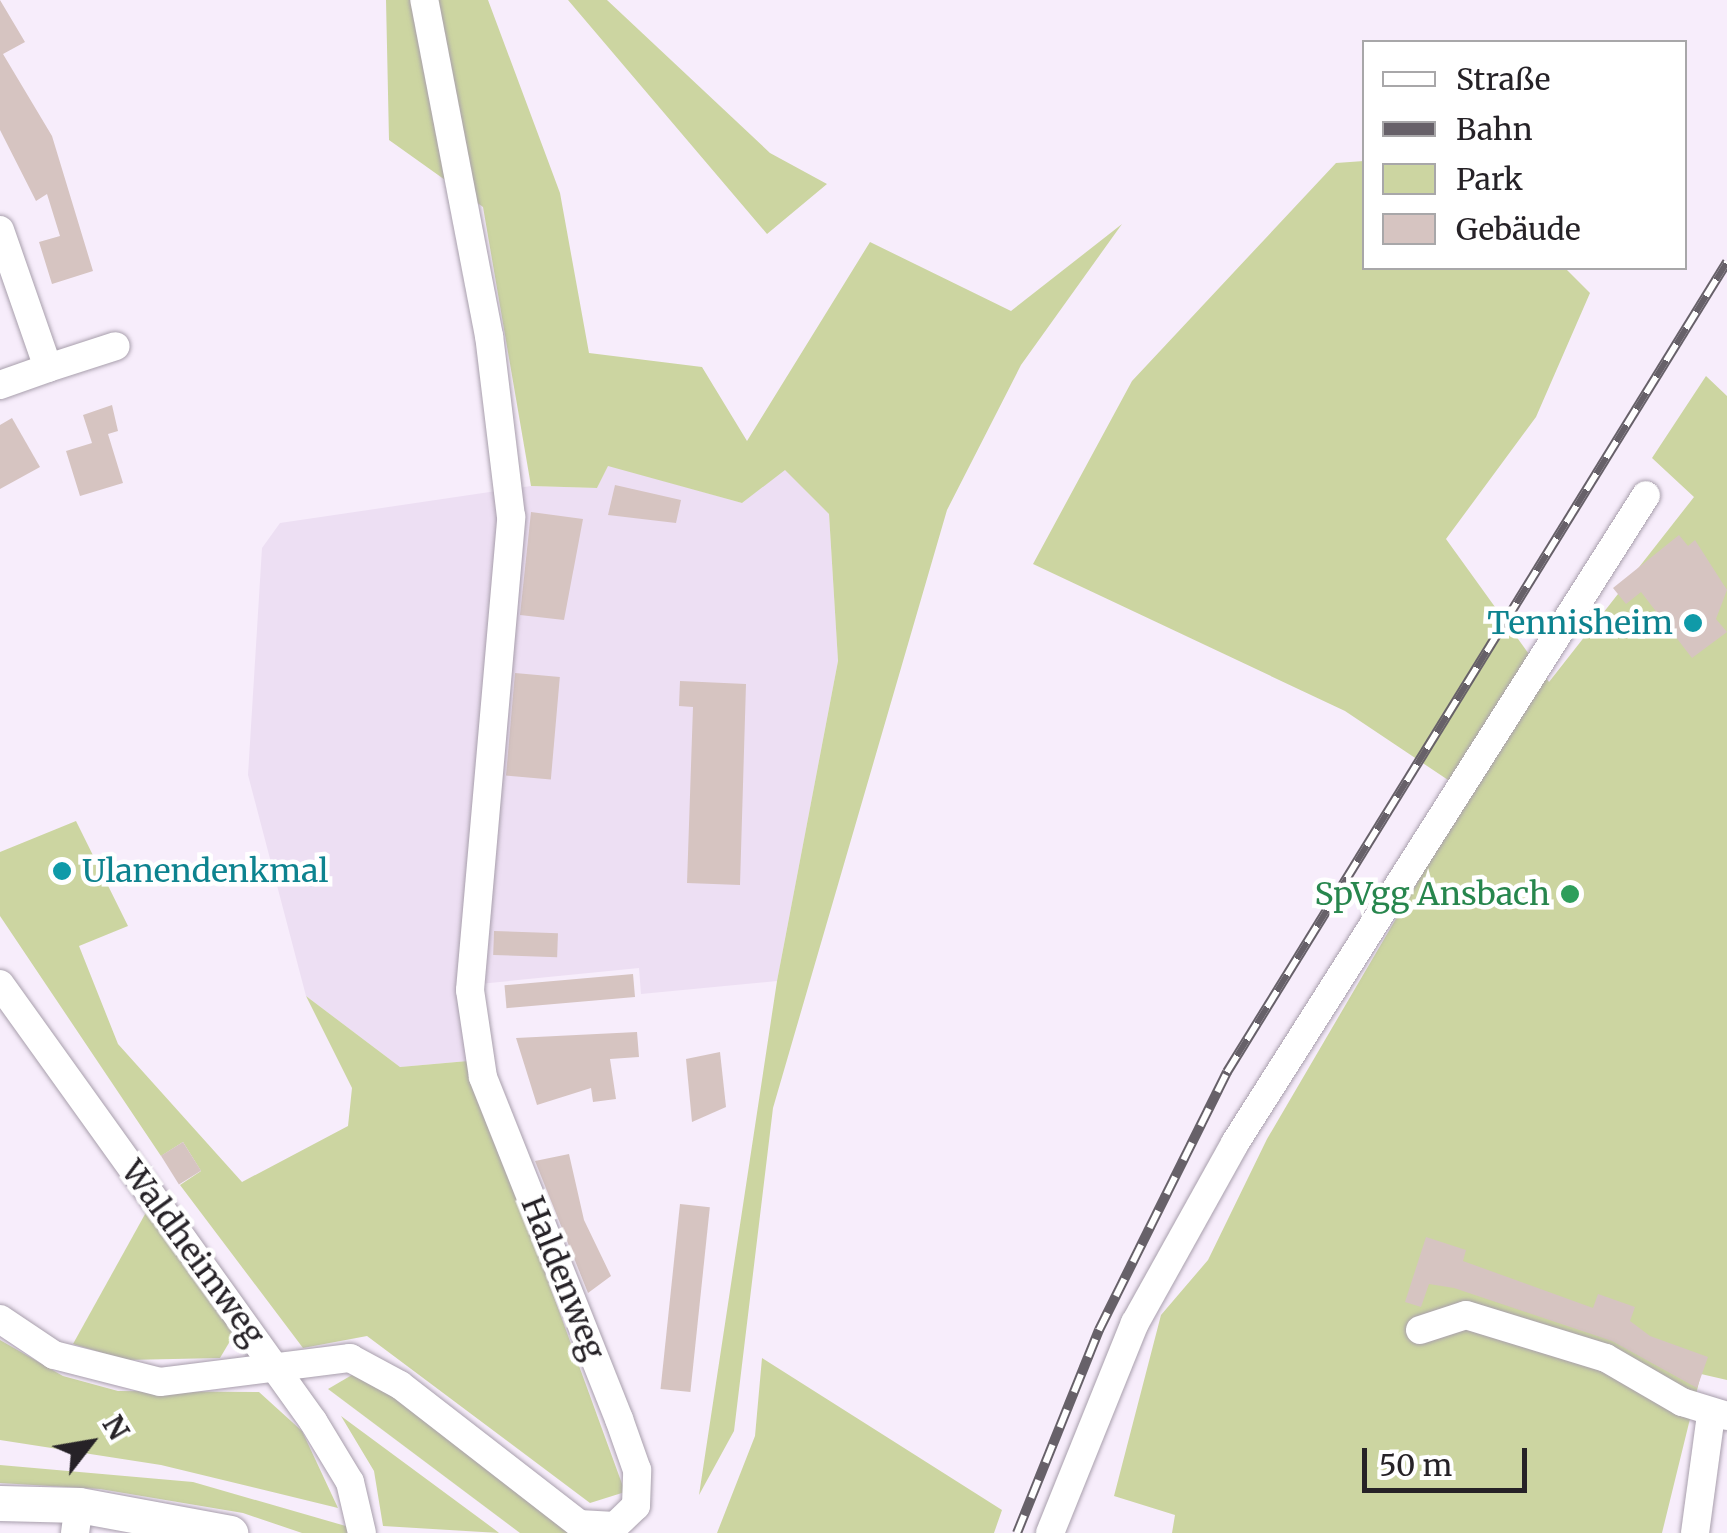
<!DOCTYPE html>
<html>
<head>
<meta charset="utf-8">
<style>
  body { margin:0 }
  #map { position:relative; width:1727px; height:1533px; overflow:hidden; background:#f7edfb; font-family:Merriweather,serif }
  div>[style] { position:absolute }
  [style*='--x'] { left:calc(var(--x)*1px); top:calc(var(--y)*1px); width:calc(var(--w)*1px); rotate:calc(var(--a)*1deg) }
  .built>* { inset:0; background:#eddff3 }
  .green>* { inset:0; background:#ccd5a1 }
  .building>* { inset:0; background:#d6c4c1; transform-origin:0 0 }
  .roads { filter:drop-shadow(0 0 2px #a89fac) drop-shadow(0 0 2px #a89fac) }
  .minor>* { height:28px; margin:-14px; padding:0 14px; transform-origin:14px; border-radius:14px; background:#fff }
  .major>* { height:35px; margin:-17.5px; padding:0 17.5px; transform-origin:17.5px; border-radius:17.5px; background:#fff }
  .rail>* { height:10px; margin-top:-5px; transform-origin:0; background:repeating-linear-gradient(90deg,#fff 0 19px,#676169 0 38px); box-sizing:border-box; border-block:2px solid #676169 }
  .dots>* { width:28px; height:28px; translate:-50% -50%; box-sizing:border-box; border:5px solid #fff; border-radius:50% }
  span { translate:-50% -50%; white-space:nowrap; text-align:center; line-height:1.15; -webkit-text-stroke:9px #fff; paint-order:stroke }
  .culture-label { font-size:32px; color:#0d838f }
  .right { translate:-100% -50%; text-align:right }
  .left { translate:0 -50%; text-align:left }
  .leisure-label { font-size:32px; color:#27864d }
  .street-label { font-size:32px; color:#262227 }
  .legend { position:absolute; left:1362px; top:40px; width:325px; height:230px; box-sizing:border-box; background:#fff; border:2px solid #a8a7a9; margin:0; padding:12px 18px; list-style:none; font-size:30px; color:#262227 }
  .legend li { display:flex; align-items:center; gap:20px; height:50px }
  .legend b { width:50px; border:2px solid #a8a7a9 }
  .north { position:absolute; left:40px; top:1393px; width:100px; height:100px; -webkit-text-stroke:8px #fff; paint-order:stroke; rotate:59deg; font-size:28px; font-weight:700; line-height:40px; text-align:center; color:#262227 }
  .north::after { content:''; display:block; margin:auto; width:35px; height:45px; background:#262227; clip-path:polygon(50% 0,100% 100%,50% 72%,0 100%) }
  .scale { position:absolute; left:1362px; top:1448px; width:165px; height:45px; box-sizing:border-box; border:5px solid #262227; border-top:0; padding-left:12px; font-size:30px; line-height:35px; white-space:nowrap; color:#262227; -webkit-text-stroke:8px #fff; paint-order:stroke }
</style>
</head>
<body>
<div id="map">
  <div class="built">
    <i style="clip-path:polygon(608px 465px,742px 503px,785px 469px,829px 514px,838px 661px,777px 981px,641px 994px,639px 968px,459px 986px,468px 1061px,400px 1067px,306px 996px,248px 775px,262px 548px,280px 523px,531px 486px,597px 488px)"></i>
  </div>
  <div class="green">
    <i style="clip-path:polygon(386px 0,488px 0,560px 193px,589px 353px,702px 367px,747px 441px,870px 242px,1011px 311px,1122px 224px,1021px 365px,947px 510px,773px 1108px,734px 1431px,699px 1495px,777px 981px,838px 661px,829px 514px,785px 470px,742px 503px,608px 466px,597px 488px,531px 486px,483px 207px,389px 140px)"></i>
    <i style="clip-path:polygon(568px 0,607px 0,770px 153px,827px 184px,767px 234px)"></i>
    <i style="clip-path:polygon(1364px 161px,1364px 268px,1565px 268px,1590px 293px,1536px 417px,1446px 539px,1549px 682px,1694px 497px,1652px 458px,1706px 376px,1727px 396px,1727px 1380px,1701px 1374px,1662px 1533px,1172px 1533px,1175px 1515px,1114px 1496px,1161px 1315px,1208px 1260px,1267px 1139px,1469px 794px,1345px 711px,1033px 564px,1132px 381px,1336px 163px)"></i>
    <i style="clip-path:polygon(76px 821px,128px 926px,79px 946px,118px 1044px,242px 1182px,348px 1126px,352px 1088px,306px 996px,400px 1067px,468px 1061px,625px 1492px,590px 1503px,367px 1336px,303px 1348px,180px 1185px,201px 1171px,183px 1142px,161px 1156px,0 916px,0 852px)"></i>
    <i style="clip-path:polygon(149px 1207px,236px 1331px,220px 1358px,126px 1360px,73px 1344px)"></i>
    <i style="clip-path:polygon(0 1340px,63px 1376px,118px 1391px,259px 1392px,302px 1431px,338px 1508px,161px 1465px,0 1440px)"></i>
    <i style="clip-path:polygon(762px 1358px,1002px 1510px,994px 1533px,717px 1533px,755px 1436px)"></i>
    <i style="clip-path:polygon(357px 1372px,379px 1383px,583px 1533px,520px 1533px,328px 1389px)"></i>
    <i style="clip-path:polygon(341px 1416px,494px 1529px,499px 1533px,383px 1526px,374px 1471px)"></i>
    <i style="clip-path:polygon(0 1465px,193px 1482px,370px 1533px,302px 1533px,243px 1513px,100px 1489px,0 1483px)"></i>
  </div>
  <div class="building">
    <i style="clip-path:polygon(0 0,25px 42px,3px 54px,52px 136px,93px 271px,52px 284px,39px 242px,60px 236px,47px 194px,36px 201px,0 130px)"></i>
    <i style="clip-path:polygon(112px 405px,118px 431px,108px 434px,123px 483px,80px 496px,66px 451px,92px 443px,83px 415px)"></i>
    <i style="clip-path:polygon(12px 418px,40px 467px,0 489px,0 425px)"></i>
    <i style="clip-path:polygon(615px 485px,681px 500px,676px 523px,608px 515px)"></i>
    <i style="clip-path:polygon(531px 512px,583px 519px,564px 620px,520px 615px)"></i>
    <i style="clip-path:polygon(1679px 535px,1688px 546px,1695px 540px,1727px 590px,1716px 619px,1727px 632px,1692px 658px,1641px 592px,1626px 604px,1613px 588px)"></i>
    <i style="left:515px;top:673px;width:45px;height:103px;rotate:5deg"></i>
    <i style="clip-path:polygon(680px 681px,746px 684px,740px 885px,687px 883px,693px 707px,679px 706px)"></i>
    <i style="left:494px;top:931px;width:64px;height:24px;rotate:2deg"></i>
    <i style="left:633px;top:974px;width:23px;height:129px;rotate:85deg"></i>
    <i style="clip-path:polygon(637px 1032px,639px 1057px,610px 1059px,616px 1099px,593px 1102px,591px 1088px,537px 1105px,516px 1038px)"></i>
    <i style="clip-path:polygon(720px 1052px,726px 1107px,692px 1122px,686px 1059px)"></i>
    <i style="left:183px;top:1142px;width:34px;height:26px;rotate:58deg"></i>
    <i style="clip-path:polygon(569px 1154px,584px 1220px,611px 1276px,588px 1293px,535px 1161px)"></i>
    <i style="left:680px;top:1204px;width:30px;height:186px;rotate:6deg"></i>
    <i style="clip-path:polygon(1426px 1237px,1466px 1250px,1463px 1261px,1593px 1308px,1598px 1294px,1635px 1307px,1630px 1321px,1650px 1336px,1708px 1357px,1697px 1388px,1612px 1341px,1454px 1288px,1429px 1284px,1421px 1307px,1405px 1302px)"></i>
  </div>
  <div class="roads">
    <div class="minor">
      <i style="--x:0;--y:230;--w:146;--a:70.8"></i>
      <i style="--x:48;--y:368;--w:51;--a:160.5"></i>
      <i style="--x:48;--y:368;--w:71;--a:-17.9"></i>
      <i style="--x:0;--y:984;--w:538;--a:54.39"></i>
      <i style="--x:313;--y:1421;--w:71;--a:58.8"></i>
      <i style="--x:350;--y:1482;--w:52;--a:76.8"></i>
      <i style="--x:0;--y:1319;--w:65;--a:33.7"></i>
      <i style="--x:54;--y:1355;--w:109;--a:14.3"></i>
      <i style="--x:160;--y:1382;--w:192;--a:-7.2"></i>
      <i style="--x:350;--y:1358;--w:57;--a:28.4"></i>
      <i style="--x:400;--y:1385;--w:227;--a:37.8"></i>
      <i style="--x:579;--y:1524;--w:36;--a:3"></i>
      <i style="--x:615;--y:1526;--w:29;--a:-44"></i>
      <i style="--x:636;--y:1506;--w:36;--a:-88"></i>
      <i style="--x:637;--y:1470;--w:54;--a:-109.4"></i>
      <i style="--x:619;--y:1419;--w:368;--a:-111.7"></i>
      <i style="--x:483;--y:1077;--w:88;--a:-98.5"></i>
      <i style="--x:470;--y:990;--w:475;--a:-85"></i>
      <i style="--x:511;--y:517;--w:182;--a:-96.9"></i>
      <i style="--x:489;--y:336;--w:342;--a:-100.9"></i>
      <i style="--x:1420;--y:1330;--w:48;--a:-18.1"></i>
      <i style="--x:1466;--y:1315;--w:146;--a:17.1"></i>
      <i style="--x:1606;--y:1358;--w:88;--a:30.1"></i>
      <i style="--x:1682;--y:1402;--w:47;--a:17.3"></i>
      <i style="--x:75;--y:1533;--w:28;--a:-82"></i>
      <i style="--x:1050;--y:1533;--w:227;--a:-68"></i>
      <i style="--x:1135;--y:1323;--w:206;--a:-60.9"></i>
      <i style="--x:1235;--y:1143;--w:767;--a:-57.61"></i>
      <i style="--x:1695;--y:1533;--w:120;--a:-82.3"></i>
    </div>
    <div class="major">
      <i style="--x:0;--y:1503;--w:79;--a:1.5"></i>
      <i style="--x:79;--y:1505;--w:154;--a:10.5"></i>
    </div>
  </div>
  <div class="rail">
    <i style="--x:1017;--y:1533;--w:219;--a:-68"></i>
    <i style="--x:1099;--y:1330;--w:288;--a:-63.6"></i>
    <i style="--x:1227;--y:1072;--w:952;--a:-58.31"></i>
  </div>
  <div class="dots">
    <i style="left:1693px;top:623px;background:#0f9aa8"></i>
    <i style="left:62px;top:871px;background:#0f9aa8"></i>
    <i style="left:1570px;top:894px;background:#2e9e5b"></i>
  </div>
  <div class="culture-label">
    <span class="right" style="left:1673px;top:623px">Tennisheim</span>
    <span class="left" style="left:82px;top:871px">Ulanendenkmal</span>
  </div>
  <div class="leisure-label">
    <span class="right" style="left:1550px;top:894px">SpVgg Ansbach</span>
  </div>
  <div class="street-label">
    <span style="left:193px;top:1253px;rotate:54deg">Waldheimweg</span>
    <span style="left:563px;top:1278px;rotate:68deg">Haldenweg</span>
  </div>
  <ul class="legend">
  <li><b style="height:12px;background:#fff"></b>Straße</li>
  <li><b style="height:12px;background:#676169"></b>Bahn</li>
  <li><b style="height:28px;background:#ccd5a1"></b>Park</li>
  <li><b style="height:28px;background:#d6c4c1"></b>Gebäude</li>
  </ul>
  <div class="north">N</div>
  <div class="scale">50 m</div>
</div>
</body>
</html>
